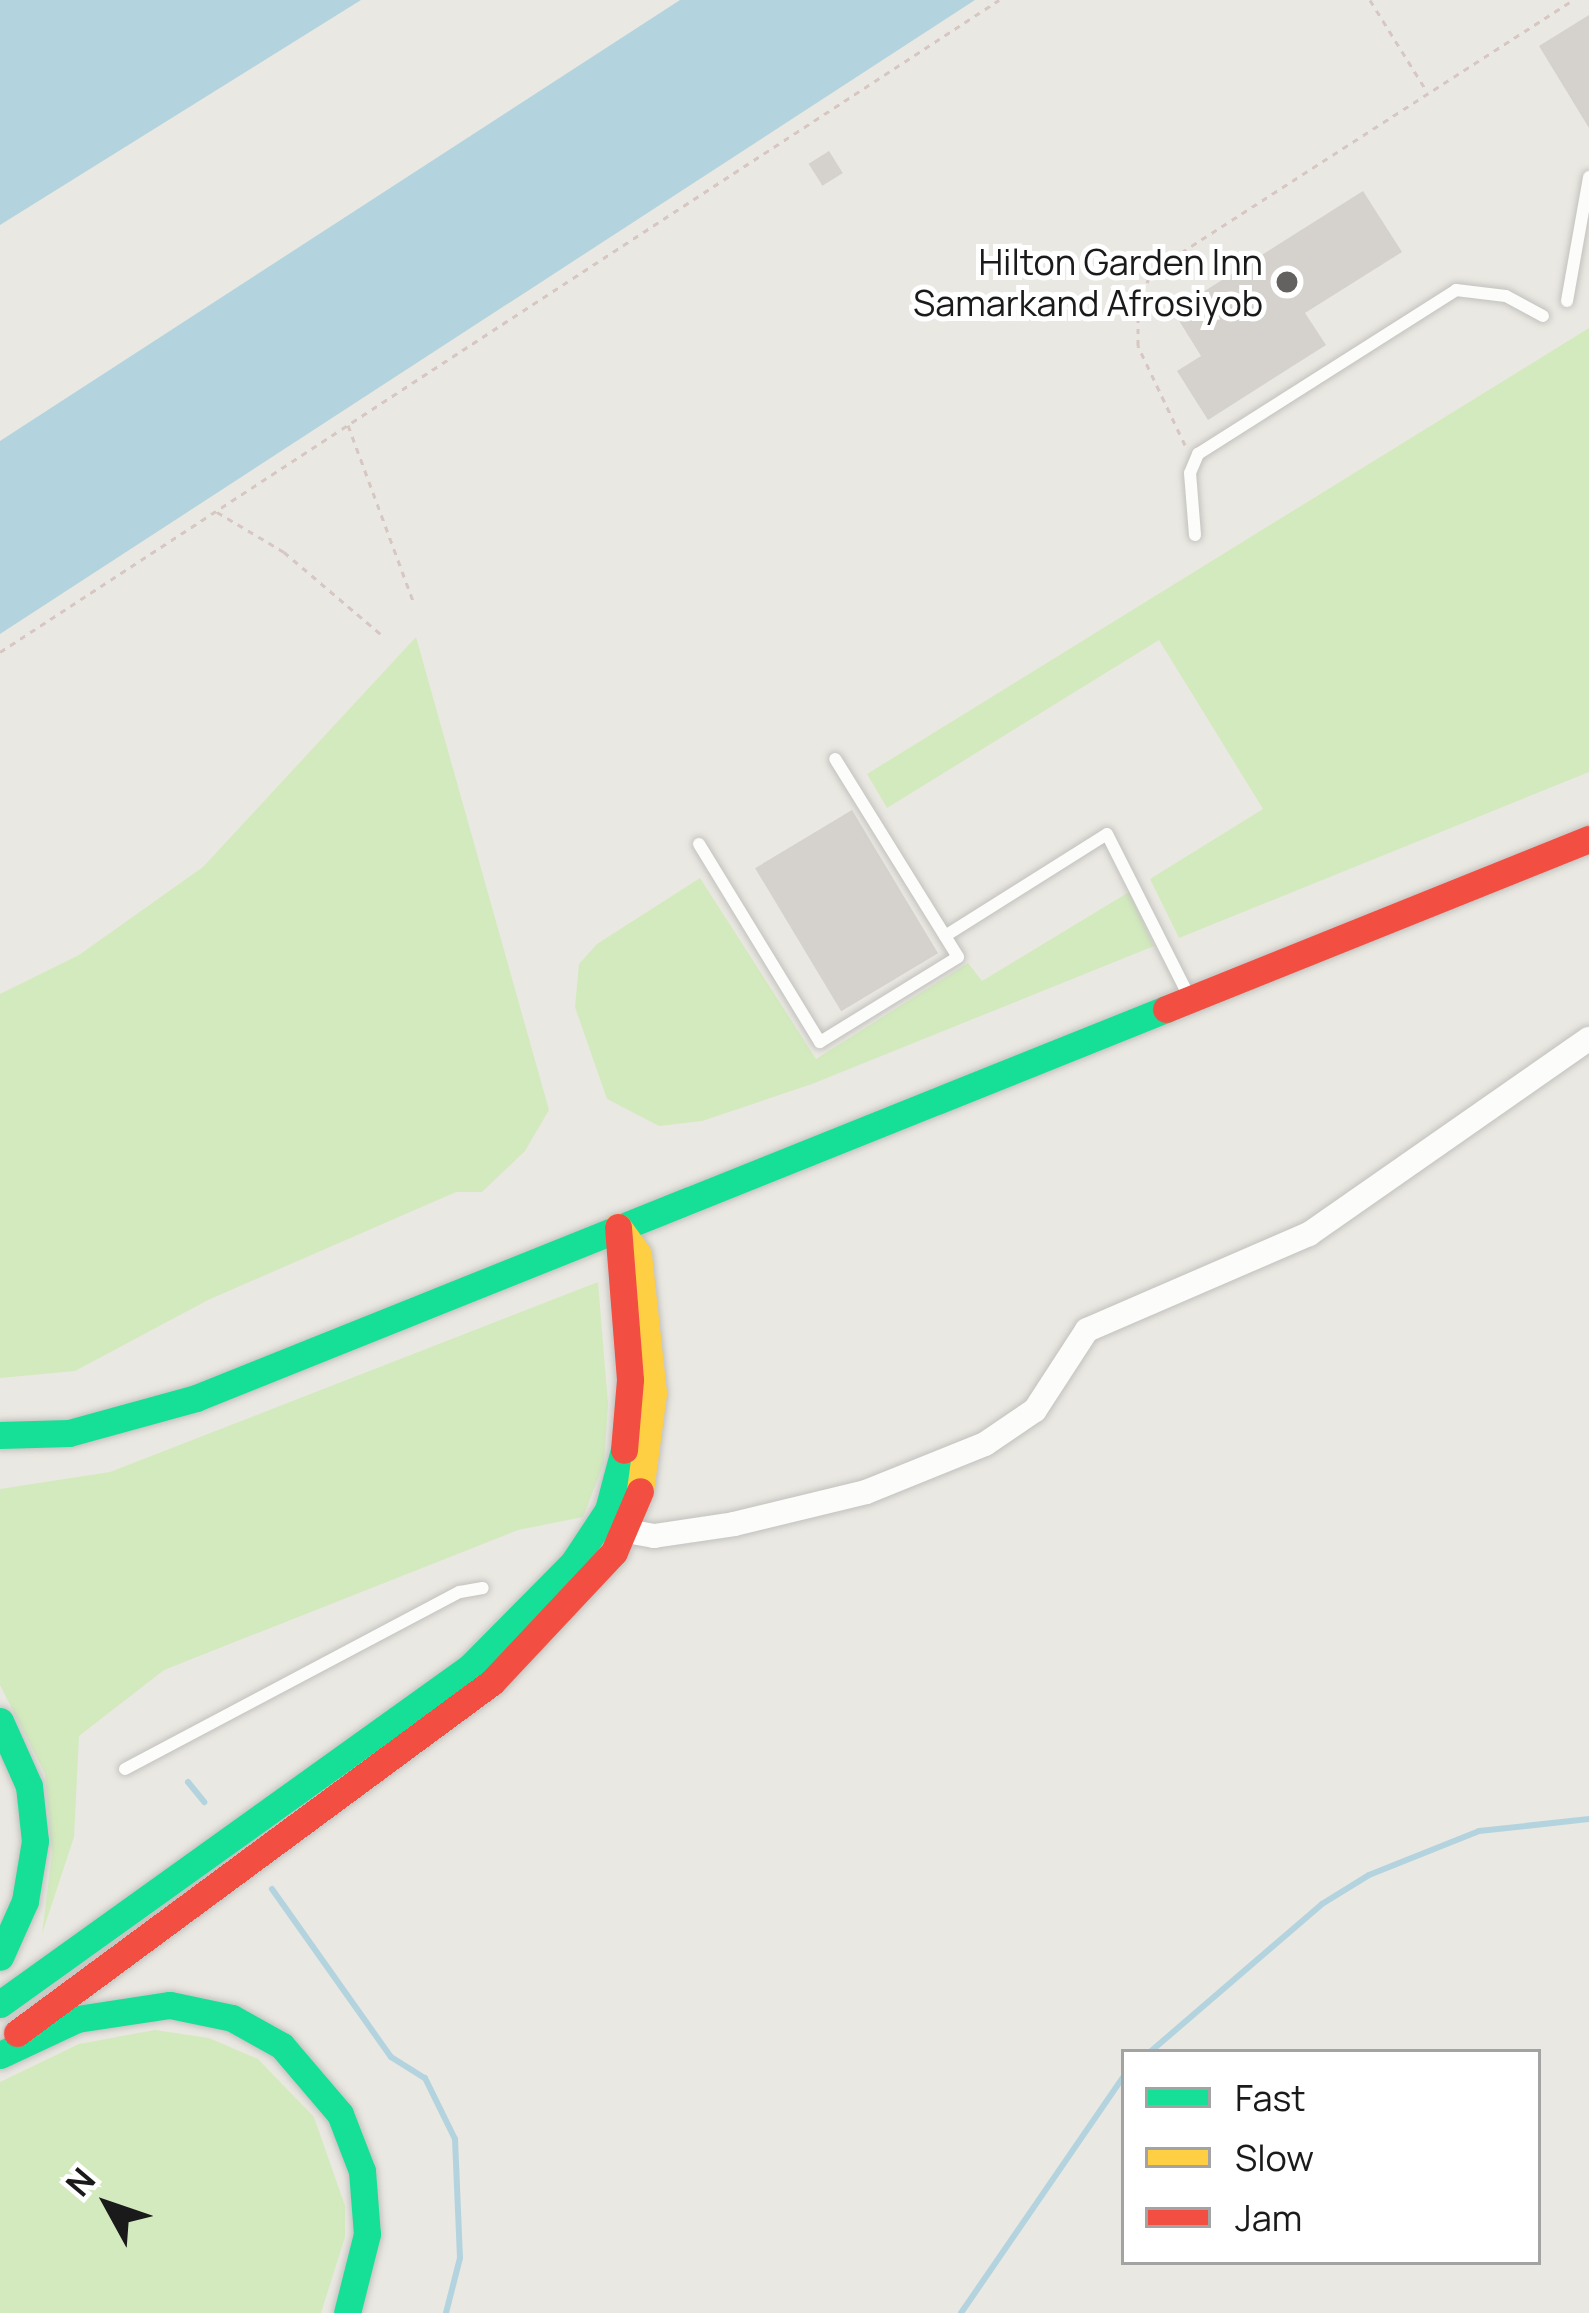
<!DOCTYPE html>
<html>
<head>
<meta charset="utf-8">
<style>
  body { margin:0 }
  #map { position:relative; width:1589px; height:2313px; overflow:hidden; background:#eae8e2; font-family:Manrope,sans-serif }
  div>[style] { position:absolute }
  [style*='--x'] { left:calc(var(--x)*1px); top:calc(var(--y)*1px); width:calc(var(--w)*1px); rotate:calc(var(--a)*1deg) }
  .grass>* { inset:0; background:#d3eabe }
  .water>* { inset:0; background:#b3d4df }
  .stream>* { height:6px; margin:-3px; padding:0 3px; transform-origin:3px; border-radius:3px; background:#b3d4df }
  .building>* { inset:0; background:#d5d1cd; transform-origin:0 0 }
  .path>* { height:3px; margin-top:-1.5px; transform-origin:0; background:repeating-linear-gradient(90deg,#d6c7c3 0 6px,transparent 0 12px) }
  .roads { filter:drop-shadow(0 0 3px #c2c1be) drop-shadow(0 0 3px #c2c1be) }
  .lane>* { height:12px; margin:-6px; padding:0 6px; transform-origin:6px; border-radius:6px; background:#fcfcfb }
  .street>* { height:24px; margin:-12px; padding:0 12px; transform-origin:12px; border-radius:12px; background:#fcfcfb }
  .fast>* { height:27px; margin:-13.5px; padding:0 13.5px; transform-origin:13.5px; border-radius:13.5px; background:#16e098 }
  .slow>* { height:27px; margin:-13.5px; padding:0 13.5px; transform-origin:13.5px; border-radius:13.5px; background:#ffcf43 }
  .jam>* { height:27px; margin:-13.5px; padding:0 13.5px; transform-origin:13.5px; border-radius:13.5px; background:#f24e42 }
  .dots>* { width:33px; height:33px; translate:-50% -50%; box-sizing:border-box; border:6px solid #fff; border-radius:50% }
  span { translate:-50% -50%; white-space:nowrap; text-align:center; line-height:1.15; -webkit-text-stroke:10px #fff; paint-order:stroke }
  .poi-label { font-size:36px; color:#1a1a1a }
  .right { translate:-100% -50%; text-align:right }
  .legend { position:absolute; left:1121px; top:2049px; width:420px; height:216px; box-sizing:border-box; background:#fff; border:3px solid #a3a3a3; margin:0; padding:15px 21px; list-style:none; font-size:36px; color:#1a1a1a }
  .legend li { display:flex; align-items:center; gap:24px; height:60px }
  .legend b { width:60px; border:3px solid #a3a3a3 }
  .north { position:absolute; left:48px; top:2145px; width:120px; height:120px; -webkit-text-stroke:9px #fff; paint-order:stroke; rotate:310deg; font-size:33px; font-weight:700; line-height:48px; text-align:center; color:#1a1a1a }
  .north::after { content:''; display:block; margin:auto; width:42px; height:54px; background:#1a1a1a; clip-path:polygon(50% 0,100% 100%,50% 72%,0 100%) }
</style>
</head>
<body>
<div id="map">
  <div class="grass">
    <i style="clip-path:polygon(1589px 328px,1589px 772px,1179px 938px,1150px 879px,1263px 809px,1159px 640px,887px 808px,867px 774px)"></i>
    <i style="clip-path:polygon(416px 637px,549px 1110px,525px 1151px,482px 1192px,456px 1192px,208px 1300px,75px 1371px,0 1378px,0 994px,79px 955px,203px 867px)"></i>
    <i style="clip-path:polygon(700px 878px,816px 1059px,968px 963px,982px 981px,1129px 892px,1154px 946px,812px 1084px,702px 1121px,659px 1126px,607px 1099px,575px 1007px,579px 964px,597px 944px)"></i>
    <i style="clip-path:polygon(598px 1282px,608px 1404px,604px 1463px,583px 1517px,518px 1530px,164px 1670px,79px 1736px,74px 1837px,42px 1934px,52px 1853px,45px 1774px,0 1685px,0 1489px,110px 1472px)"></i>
    <i style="clip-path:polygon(155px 2030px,209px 2038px,258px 2059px,314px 2117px,345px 2206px,345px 2237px,321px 2313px,0 2313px,0 2082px,79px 2044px)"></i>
  </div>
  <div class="water">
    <i style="clip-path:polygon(0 0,361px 0,0 225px)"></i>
    <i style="clip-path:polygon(680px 0,975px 0,0 634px,0 441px)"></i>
  </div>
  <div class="stream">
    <i style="--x:188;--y:1782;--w:26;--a:51"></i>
    <i style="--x:272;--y:1889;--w:206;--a:54.7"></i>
    <i style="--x:391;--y:2057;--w:40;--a:32"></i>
    <i style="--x:425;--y:2078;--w:68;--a:63.8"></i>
    <i style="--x:455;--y:2139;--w:119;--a:87.6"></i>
    <i style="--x:460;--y:2258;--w:57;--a:104.3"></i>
    <i style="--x:1150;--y:2052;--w:227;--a:-40.7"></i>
    <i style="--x:1322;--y:1904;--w:55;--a:-31.7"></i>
    <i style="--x:1369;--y:1875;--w:118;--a:-21.8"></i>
    <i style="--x:1479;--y:1831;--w:111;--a:-6.2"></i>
    <i style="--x:961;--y:2313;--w:288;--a:-55.5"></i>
  </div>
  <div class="building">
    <i style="clip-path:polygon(1589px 15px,1589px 128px,1539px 46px)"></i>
    <i style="left:829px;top:151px;width:26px;height:24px;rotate:58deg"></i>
    <i style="clip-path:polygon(1363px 191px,1402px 252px,1305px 313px,1326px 345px,1208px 420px,1177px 371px,1201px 356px,1173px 311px)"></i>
    <i style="left:852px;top:810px;width:167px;height:113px;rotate:59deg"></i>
  </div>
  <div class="path">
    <i style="--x:1370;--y:0;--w:106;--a:58.1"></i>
    <i style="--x:348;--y:425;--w:190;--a:69.7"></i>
    <i style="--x:1185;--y:445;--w:110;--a:-115.4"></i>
    <i style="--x:1138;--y:346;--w:41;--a:-90"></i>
    <i style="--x:1138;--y:305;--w:35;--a:-68"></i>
    <i style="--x:1151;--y:272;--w:502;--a:-32.8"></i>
    <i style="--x:217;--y:512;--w:78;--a:30.8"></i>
    <i style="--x:284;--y:552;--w:130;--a:40.3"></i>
    <i style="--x:0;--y:652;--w:1193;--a:-33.13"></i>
  </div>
  <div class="roads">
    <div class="lane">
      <i style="--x:1567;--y:301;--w:126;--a:-79.9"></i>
      <i style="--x:1195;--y:535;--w:62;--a:-94.6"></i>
      <i style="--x:1190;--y:473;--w:21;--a:-67"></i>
      <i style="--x:1198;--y:454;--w:306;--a:-32.4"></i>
      <i style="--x:1456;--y:290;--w:50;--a:6.8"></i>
      <i style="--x:1506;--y:296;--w:42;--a:28.4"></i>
      <i style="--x:699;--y:844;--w:232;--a:58.6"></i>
      <i style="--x:820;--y:1042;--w:162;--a:-31.6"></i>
      <i style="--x:958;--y:957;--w:233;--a:-121.8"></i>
      <i style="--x:945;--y:936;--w:191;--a:-32.2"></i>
      <i style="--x:1107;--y:834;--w:184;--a:63.2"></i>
      <i style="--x:125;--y:1769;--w:379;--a:-27.9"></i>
      <i style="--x:460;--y:1592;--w:23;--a:-10"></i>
    </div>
    <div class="street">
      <i style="--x:610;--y:1528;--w:45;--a:10.3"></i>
      <i style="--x:654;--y:1536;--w:81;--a:-8.5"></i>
      <i style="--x:734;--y:1524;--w:136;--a:-13.6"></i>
      <i style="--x:866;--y:1492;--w:128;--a:-22"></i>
      <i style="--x:985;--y:1444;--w:60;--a:-34.2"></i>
      <i style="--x:1035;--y:1410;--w:95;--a:-57"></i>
      <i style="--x:1087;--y:1330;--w:242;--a:-23.4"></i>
      <i style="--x:1309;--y:1234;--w:341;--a:-34.9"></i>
    </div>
    <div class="fast">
      <i style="--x:0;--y:1435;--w:69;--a:-1.7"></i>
      <i style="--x:69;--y:1433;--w:132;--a:-15.4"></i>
      <i style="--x:196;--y:1398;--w:1045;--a:-21.85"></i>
      <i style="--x:0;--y:1721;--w:71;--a:66"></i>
      <i style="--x:29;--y:1786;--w:55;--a:83.8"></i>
      <i style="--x:35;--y:1841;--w:61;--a:99.5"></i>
      <i style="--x:25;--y:1901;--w:61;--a:114.1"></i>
      <i style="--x:0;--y:2004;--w:578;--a:-35.64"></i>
      <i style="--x:470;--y:1667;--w:146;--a:-45.3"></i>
      <i style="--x:573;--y:1563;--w:64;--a:-56.6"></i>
      <i style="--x:608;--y:1510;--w:62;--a:-75.1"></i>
      <i style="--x:0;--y:2055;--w:85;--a:-25.1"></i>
      <i style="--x:77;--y:2019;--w:94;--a:-8.6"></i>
      <i style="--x:170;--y:2005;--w:63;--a:11.8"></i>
      <i style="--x:232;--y:2018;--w:57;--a:29.2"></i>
      <i style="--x:282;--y:2046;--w:89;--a:49.5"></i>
      <i style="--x:340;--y:2114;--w:61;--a:68.9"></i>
      <i style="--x:362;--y:2171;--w:63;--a:85.5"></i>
      <i style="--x:367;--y:2234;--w:81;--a:104.2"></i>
    </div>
    <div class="slow">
      <i style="--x:618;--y:1227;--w:34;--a:54"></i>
      <i style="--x:638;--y:1255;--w:139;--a:83.8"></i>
      <i style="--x:653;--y:1393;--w:99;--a:97.6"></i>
    </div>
    <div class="jam">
      <i style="--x:1166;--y:1009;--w:456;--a:-21.9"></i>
      <i style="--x:618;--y:1227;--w:153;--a:85.5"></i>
      <i style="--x:630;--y:1380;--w:70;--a:94.9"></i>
      <i style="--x:17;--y:2033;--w:591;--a:-36.46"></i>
      <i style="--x:492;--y:1682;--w:178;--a:-46.8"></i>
      <i style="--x:614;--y:1552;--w:66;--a:-66.9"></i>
    </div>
  </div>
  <div class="dots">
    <i style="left:1287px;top:282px;background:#636260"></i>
  </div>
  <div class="poi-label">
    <span class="right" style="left:1263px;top:282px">Hilton Garden Inn<br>Samarkand Afrosiyob</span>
  </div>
  <ul class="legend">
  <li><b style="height:15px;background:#16e098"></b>Fast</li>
  <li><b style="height:15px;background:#ffcf43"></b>Slow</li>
  <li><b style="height:15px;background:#f24e42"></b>Jam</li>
  </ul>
  <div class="north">N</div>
</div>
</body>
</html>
